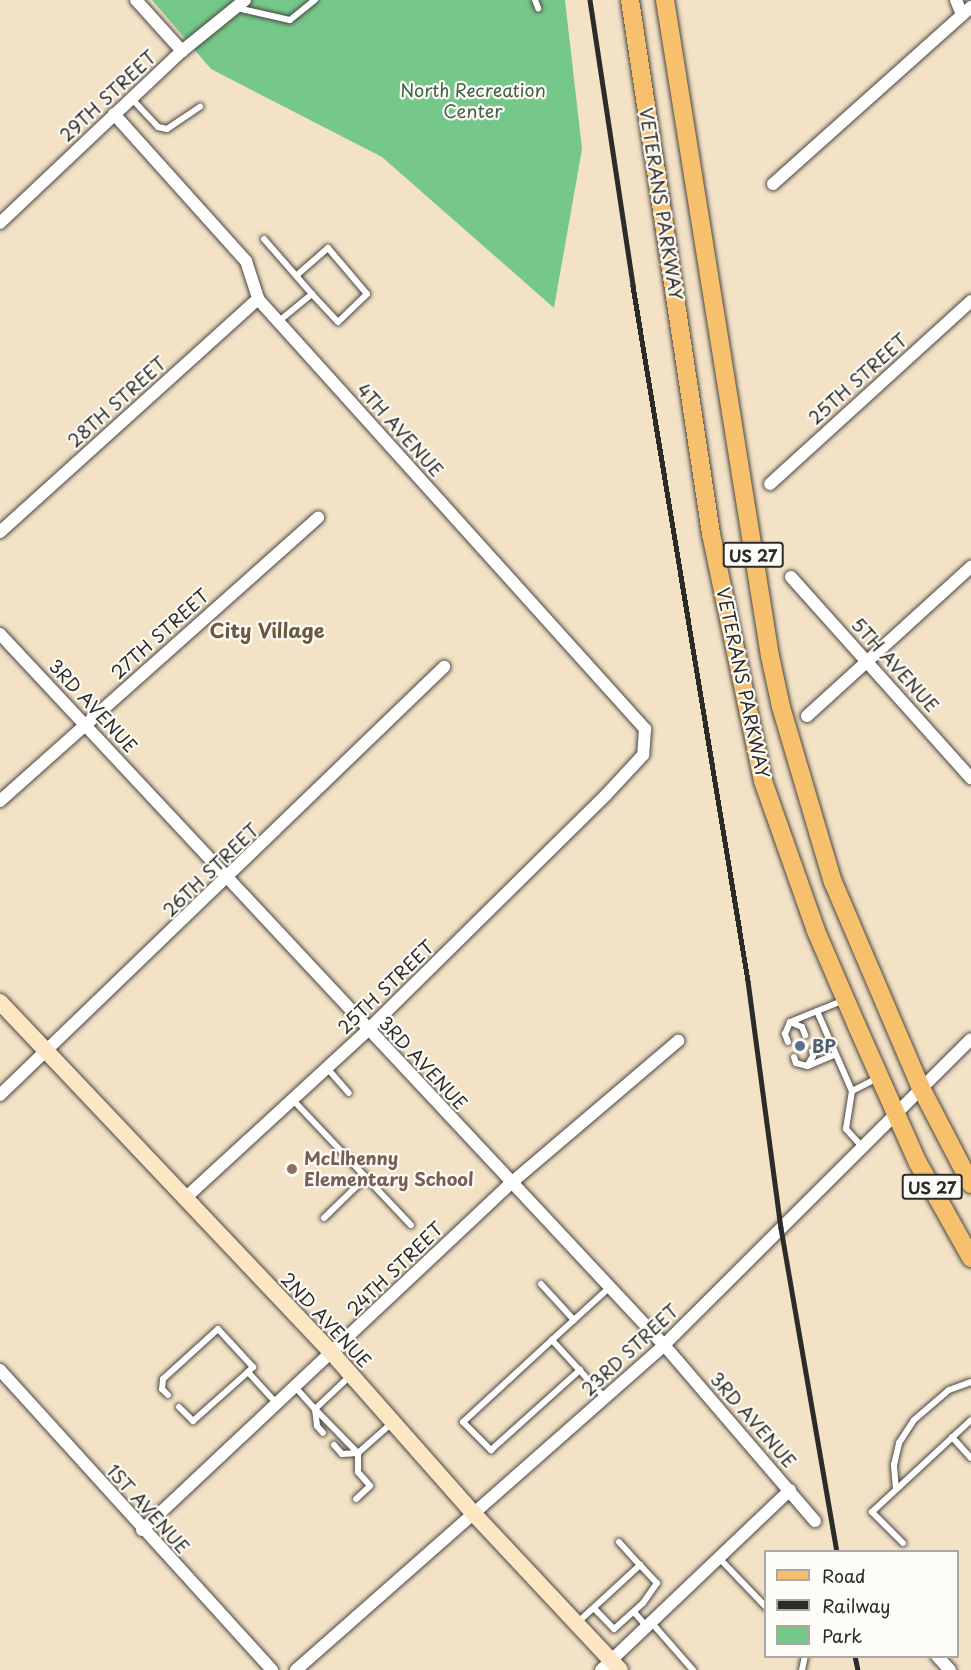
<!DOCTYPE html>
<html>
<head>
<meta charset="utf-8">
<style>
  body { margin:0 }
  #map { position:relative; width:971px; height:1670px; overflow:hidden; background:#f3e2c6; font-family:"Playpen Sans",sans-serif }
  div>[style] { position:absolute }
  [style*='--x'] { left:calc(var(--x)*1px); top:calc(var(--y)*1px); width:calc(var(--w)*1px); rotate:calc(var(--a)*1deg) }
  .green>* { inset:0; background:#76c88a }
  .roads { filter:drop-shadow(0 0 2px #494642) drop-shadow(0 0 2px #494642) }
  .service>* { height:6px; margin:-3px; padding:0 3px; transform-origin:3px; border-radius:3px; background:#fff }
  .minor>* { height:12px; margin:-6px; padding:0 6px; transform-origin:6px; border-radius:6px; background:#fff }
  .secondary>* { height:16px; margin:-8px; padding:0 8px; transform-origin:8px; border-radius:8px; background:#fce6c4 }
  .primary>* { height:18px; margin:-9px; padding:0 9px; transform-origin:9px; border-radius:9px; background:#f7c06c }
  .rail>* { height:4.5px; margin:-2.25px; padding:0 2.25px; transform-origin:2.25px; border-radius:2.25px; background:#2b2b2b }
  .dots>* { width:16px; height:16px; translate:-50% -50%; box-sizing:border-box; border:3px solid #fdfcf7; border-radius:50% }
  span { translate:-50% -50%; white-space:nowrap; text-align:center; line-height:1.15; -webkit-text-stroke:4.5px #fdfcf7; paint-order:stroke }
  .shield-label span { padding:2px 4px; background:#fdfcf7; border:2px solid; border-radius:4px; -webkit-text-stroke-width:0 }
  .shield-label { font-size:16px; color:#2b2b2b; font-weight:700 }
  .park-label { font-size:18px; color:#45624c }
  .street-label { font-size:18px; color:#2b2b2b }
  .service-label { font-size:18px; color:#4e5e75; font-weight:700 }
  .left { translate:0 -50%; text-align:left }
  .education-label { font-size:18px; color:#785e54; font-weight:700 }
  .neighbourhood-label { font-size:20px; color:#6d5941; font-weight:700 }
  .legend { position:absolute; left:764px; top:1550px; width:195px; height:108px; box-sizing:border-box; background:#fdfcf7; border:2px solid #a9a8a5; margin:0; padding:8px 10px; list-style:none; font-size:18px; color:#2b2b2b }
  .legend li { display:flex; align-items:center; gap:12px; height:30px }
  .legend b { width:30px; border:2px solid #a9a8a5 }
</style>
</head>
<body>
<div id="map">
  <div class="green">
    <i style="clip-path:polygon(152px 0,565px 0,582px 149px,554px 308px,382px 157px,211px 69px)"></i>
  </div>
  <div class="roads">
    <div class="service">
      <i style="--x:535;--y:0;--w:9;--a:69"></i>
      <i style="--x:237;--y:8;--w:54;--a:12.8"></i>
      <i style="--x:290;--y:20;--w:32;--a:-39"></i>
      <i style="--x:132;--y:99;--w:38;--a:47"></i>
      <i style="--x:158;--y:127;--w:9;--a:13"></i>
      <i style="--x:167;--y:129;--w:40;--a:-34"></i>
      <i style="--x:264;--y:239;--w:73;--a:48.9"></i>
      <i style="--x:312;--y:294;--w:43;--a:140.7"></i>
      <i style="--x:297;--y:275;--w:41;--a:-41.1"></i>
      <i style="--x:328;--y:248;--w:60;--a:49.7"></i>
      <i style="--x:367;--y:294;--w:40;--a:136"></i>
      <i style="--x:338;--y:322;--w:38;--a:-133"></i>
      <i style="--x:817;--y:1011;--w:87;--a:66.4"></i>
      <i style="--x:852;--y:1091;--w:38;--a:99"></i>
      <i style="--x:846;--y:1129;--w:25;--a:48"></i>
      <i style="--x:790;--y:1022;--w:56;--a:-22"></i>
      <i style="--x:788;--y:1042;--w:9;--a:-111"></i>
      <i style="--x:785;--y:1034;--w:13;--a:-67"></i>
      <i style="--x:790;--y:1022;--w:13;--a:23"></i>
      <i style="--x:802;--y:1027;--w:9;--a:69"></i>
      <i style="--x:794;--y:1057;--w:6;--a:72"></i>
      <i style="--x:796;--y:1063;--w:11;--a:15"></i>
      <i style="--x:807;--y:1066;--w:12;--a:-59"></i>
      <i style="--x:813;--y:1056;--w:5;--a:-101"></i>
      <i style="--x:808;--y:1066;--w:30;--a:-23"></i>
      <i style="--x:327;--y:1068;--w:33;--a:49"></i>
      <i style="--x:852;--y:1091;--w:29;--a:-27"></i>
      <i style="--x:293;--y:1100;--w:172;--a:46.7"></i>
      <i style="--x:324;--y:1218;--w:59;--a:-44.3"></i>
      <i style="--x:541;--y:1284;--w:49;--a:47.5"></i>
      <i style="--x:552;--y:1340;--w:121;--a:137.3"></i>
      <i style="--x:463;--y:1422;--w:40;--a:45"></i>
      <i style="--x:491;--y:1450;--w:120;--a:-42"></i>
      <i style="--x:351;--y:1375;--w:50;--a:136.6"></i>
      <i style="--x:315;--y:1409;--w:62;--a:45.7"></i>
      <i style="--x:358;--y:1453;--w:47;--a:-41.5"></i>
      <i style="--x:296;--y:1388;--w:28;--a:48"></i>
      <i style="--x:315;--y:1409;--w:17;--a:83"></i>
      <i style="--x:317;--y:1426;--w:9;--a:49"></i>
      <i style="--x:168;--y:1395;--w:8;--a:-135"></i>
      <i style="--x:162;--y:1389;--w:10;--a:-84"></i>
      <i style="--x:163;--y:1379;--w:74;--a:-42.3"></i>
      <i style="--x:218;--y:1329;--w:52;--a:47.4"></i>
      <i style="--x:253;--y:1367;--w:7;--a:135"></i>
      <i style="--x:605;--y:1398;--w:79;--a:-132.4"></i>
      <i style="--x:552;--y:1340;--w:77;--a:-42.4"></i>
      <i style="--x:179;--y:1407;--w:20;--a:45"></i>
      <i style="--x:193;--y:1421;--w:74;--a:-41.7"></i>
      <i style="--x:248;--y:1372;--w:43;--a:47.8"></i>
      <i style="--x:952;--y:1437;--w:28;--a:48"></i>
      <i style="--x:334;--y:1445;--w:12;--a:48"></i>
      <i style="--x:342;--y:1454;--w:16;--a:-4"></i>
      <i style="--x:358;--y:1453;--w:19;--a:90"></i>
      <i style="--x:358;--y:1472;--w:18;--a:49"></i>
      <i style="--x:370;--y:1486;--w:19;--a:137"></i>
      <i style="--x:896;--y:1489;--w:24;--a:-95"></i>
      <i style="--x:894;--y:1465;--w:23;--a:-77"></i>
      <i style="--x:899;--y:1443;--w:27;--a:-57"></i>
      <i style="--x:914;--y:1420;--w:46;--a:-40.6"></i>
      <i style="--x:949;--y:1390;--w:23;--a:-20"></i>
      <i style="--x:619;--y:1542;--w:31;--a:48"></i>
      <i style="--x:903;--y:1543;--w:44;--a:-135"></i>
      <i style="--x:872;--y:1512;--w:135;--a:-42.9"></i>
      <i style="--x:719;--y:1558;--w:68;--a:46.2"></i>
      <i style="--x:634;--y:1612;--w:20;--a:49"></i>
      <i style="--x:651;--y:1622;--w:64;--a:48.8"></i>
      <i style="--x:577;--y:1623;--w:86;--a:-42.6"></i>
      <i style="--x:640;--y:1565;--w:25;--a:47"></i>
      <i style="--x:657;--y:1583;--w:24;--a:125"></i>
      <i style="--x:643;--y:1603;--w:39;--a:138"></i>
      <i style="--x:614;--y:1629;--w:29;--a:-134"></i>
      <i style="--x:802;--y:1670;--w:14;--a:-78"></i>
    </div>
    <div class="minor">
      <i style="--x:136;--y:0;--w:69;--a:48"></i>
      <i style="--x:956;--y:0;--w:16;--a:68"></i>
      <i style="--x:114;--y:114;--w:198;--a:48.1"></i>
      <i style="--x:246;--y:261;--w:40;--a:72"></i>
      <i style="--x:258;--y:299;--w:579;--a:48.01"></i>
      <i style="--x:645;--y:729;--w:26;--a:94"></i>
      <i style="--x:643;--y:755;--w:54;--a:132.8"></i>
      <i style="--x:606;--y:795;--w:334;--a:135.4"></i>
      <i style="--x:368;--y:1030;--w:250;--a:137.4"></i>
      <i style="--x:773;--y:184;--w:266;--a:-41.8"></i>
      <i style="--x:0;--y:223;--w:250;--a:-43.4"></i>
      <i style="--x:182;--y:51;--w:81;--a:-39"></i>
      <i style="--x:770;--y:484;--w:272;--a:-42.3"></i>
      <i style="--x:0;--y:532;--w:348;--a:-42.1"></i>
      <i style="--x:791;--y:577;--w:270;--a:48.2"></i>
      <i style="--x:0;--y:634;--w:973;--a:46.96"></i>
      <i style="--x:664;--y:1345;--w:232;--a:49.4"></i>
      <i style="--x:807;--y:716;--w:222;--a:-42.3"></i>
      <i style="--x:0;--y:801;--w:426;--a:-41.7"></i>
      <i style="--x:0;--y:1095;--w:617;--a:-43.95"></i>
      <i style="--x:0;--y:1370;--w:405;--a:47.8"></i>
      <i style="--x:142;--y:1530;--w:505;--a:-43.24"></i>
      <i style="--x:510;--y:1184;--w:221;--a:-40.4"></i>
      <i style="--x:937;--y:1656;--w:19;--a:47"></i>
      <i style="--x:296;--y:1670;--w:491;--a:-41.4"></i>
      <i style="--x:664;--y:1345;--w:433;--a:-44.9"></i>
      <i style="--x:601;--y:1670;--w:261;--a:-43.6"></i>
    </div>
    <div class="secondary">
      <i style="--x:0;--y:1002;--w:483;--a:46.6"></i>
      <i style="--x:332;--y:1353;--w:216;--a:48.6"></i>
      <i style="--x:475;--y:1515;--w:212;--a:46.9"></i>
    </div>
    <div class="primary">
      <i style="--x:630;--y:0;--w:540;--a:81.37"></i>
      <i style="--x:711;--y:534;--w:252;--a:78.1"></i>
      <i style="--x:763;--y:781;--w:159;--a:70.5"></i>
      <i style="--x:816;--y:931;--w:101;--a:66.7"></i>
      <i style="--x:856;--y:1024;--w:152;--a:66"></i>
      <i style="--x:918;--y:1163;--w:109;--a:60.8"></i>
      <i style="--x:665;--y:0;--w:664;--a:80.91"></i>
      <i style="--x:770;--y:656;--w:52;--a:77.8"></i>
      <i style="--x:781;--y:707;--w:183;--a:73.5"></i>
      <i style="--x:833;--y:882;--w:224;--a:66.9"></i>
      <i style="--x:921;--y:1088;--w:108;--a:62.5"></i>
    </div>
  </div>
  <div class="rail">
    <i style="--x:590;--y:0;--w:289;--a:81.4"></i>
    <i style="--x:633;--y:286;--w:704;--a:80.6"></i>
    <i style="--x:748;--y:981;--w:249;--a:82.4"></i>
    <i style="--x:781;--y:1228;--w:329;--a:80.2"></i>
    <i style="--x:855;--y:1656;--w:14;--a:78"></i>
  </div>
  <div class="dots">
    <i style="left:800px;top:1046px;background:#5c6f8a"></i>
    <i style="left:292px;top:1169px;background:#8d6e63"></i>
  </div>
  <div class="shield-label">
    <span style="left:753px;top:555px">US 27</span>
    <span style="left:932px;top:1187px">US 27</span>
  </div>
  <div class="park-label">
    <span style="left:473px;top:101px">North Recreation<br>Center</span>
  </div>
  <div class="street-label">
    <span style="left:108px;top:96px;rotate:-43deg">29TH STREET</span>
    <span style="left:661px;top:204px;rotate:81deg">VETERANS PARKWAY</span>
    <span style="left:858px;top:379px;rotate:-42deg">25TH STREET</span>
    <span style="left:117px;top:402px;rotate:-42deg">28TH STREET</span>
    <span style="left:400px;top:430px;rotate:48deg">4TH AVENUE</span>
    <span style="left:160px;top:634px;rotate:-42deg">27TH STREET</span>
    <span style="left:895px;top:665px;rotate:48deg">5TH AVENUE</span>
    <span style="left:743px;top:683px;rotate:78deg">VETERANS PARKWAY</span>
    <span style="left:93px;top:706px;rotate:47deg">3RD AVENUE</span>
    <span style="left:211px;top:870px;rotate:-44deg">26TH STREET</span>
    <span style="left:386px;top:987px;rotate:-44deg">25TH STREET</span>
    <span style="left:423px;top:1063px;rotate:47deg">3RD AVENUE</span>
    <span style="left:395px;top:1269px;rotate:-44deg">24TH STREET</span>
    <span style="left:326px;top:1320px;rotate:47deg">2ND AVENUE</span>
    <span style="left:630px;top:1350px;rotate:-43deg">23RD STREET</span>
    <span style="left:753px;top:1420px;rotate:49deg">3RD AVENUE</span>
    <span style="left:148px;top:1509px;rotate:48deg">1ST AVENUE</span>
  </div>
  <div class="service-label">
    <span class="left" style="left:812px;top:1046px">BP</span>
  </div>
  <div class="education-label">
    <span class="left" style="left:304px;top:1169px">McLlhenny<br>Elementary School</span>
  </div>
  <div class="neighbourhood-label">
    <span style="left:267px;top:630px">City Village</span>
  </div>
  <ul class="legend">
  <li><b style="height:8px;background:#f7c06c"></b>Road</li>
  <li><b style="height:8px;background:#2b2b2b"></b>Railway</li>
  <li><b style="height:16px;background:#76c88a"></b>Park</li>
  </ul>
</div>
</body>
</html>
